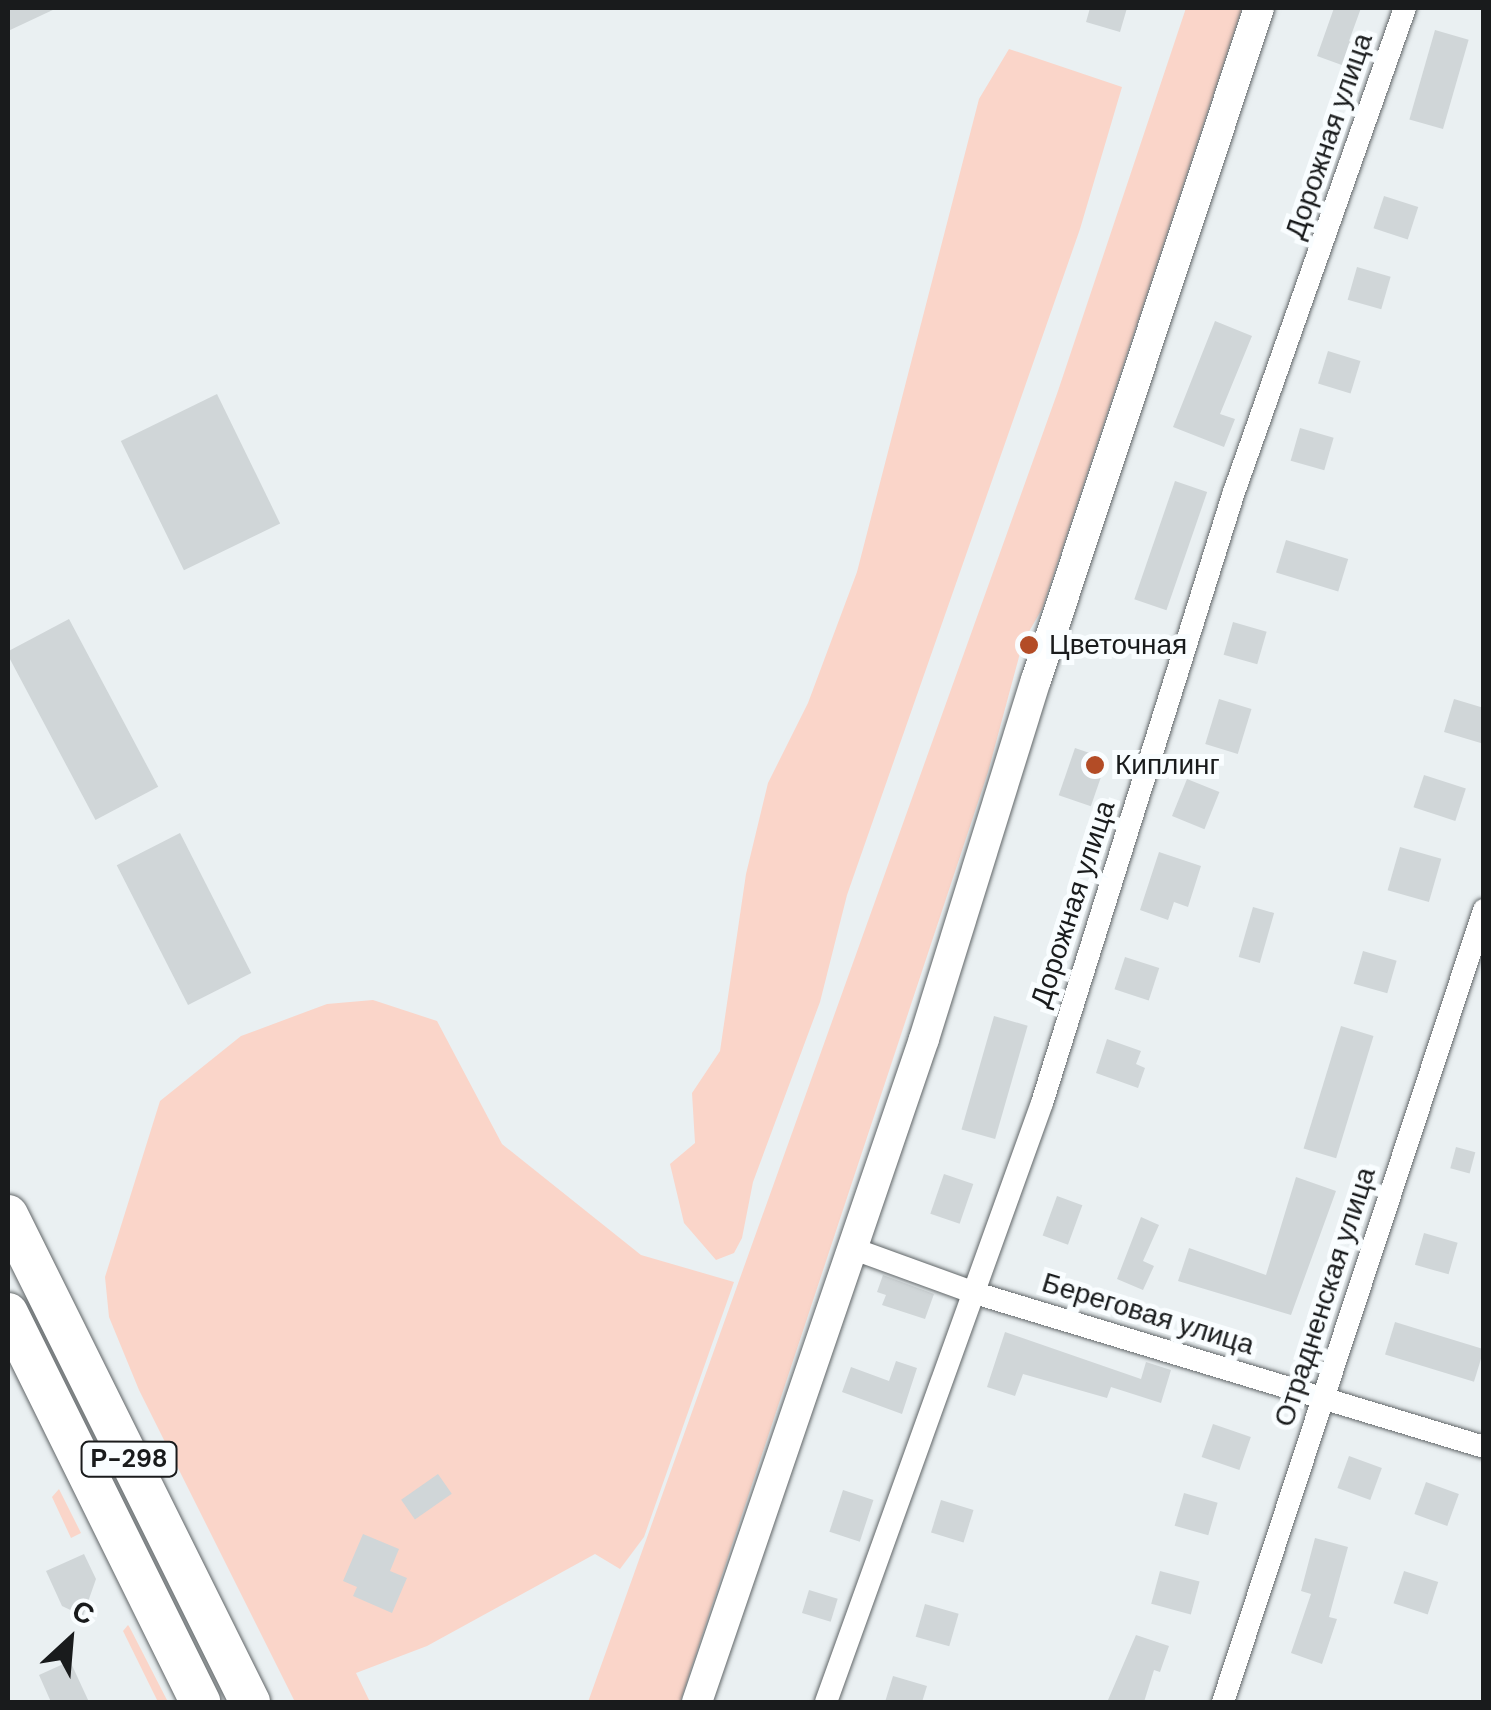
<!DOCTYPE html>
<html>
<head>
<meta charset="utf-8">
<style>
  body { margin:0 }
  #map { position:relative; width:1491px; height:1710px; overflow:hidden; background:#eaf0f2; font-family:"DM Sans",sans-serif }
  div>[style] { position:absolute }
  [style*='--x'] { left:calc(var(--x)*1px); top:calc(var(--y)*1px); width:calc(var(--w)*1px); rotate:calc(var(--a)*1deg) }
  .green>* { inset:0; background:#fad5c9 }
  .building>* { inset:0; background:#d0d6d8; transform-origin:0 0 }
  .roads { filter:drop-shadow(0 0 2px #616668) drop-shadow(0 0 2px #616668) }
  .street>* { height:22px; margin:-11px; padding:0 11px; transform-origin:11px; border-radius:11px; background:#fff }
  .secondary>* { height:30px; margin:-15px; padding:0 15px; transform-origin:15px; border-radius:15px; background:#fff }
  .highway>* { height:40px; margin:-20px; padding:0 20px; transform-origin:20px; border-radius:20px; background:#fff }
  .dots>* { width:28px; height:28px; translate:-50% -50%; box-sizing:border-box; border:5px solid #f9fdff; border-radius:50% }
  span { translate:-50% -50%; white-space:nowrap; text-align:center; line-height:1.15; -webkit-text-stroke:10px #f9fdff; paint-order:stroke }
  .shield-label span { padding:2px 8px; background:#f9fdff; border:2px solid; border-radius:8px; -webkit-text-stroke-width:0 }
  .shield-label { font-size:25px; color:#191b1c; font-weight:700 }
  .street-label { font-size:28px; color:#191b1c }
  .poi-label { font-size:28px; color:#191b1c }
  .left { translate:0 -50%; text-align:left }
  .frame { position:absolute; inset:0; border:10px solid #191b1c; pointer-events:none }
  .north { position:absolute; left:20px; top:1590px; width:100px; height:100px; -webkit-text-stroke:8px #f9fdff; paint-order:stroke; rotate:26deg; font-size:28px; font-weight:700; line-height:40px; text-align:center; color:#191b1c }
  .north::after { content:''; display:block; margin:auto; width:35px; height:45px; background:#191b1c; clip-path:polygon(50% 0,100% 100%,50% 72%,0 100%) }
</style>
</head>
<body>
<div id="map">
  <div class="green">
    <i style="clip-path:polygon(1186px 8px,1242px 8px,1042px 609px,1023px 642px,988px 772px,680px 1702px,588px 1702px,1058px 391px)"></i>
    <i style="clip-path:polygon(1009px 49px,1122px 87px,1080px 229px,847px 895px,820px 1002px,753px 1182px,742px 1238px,734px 1253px,716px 1260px,684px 1223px,670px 1164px,695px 1143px,692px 1093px,720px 1051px,746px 874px,768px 783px,808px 703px,857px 572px,979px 99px)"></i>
    <i style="clip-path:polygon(373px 1000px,437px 1021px,502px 1144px,641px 1255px,734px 1282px,644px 1537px,620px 1569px,595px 1554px,427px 1646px,356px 1673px,370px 1702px,295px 1702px,139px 1390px,109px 1317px,105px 1277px,160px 1101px,241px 1036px,327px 1004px)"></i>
    <i style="clip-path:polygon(59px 1489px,81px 1533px,71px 1538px,52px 1497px)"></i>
    <i style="clip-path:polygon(128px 1625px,130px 1628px,168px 1702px,158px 1702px,123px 1631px)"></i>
  </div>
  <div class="building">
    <i style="clip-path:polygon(8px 8px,57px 8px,8px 31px)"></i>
    <i style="clip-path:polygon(1090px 8px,1127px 8px,1120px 32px,1086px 22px)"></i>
    <i style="clip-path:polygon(1334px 8px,1361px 8px,1349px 41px,1369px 48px,1361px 72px,1317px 56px)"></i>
    <i style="left:1435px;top:30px;width:35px;height:93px;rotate:16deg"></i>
    <i style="left:1384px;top:196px;width:36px;height:34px;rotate:18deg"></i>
    <i style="left:1357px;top:267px;width:35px;height:34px;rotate:16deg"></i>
    <i style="clip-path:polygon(1215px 321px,1252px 336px,1220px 414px,1235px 419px,1224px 447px,1173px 427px)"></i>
    <i style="left:1328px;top:351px;width:34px;height:34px;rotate:17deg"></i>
    <i style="left:217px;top:394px;width:144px;height:107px;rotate:64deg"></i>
    <i style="left:1300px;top:428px;width:35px;height:34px;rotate:16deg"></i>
    <i style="left:1175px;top:481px;width:34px;height:125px;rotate:19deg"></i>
    <i style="left:1286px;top:540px;width:65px;height:34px;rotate:17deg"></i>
    <i style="left:69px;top:619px;width:190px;height:71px;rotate:62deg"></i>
    <i style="left:1233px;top:622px;width:35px;height:34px;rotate:16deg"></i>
    <i style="left:1219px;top:699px;width:34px;height:47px;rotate:17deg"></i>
    <i style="clip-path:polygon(1454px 699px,1484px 708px,1484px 744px,1444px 732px)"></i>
    <i style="left:1075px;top:748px;width:34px;height:50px;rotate:19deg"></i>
    <i style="left:1424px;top:775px;width:44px;height:34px;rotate:18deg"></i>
    <i style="left:1187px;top:779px;width:35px;height:40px;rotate:22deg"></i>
    <i style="left:180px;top:833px;width:157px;height:71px;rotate:63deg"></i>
    <i style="left:1400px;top:847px;width:43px;height:45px;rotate:16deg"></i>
    <i style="clip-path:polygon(1159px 852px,1201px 866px,1188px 907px,1174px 902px,1168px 920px,1140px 910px)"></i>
    <i style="left:1253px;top:907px;width:22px;height:52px;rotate:16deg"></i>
    <i style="left:1363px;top:951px;width:35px;height:34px;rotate:16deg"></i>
    <i style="left:1125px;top:957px;width:36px;height:34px;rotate:18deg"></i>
    <i style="left:994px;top:1016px;width:35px;height:118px;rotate:16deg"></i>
    <i style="left:1341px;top:1026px;width:34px;height:128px;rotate:17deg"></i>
    <i style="clip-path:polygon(1107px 1039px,1141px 1051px,1136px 1064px,1145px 1068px,1138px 1088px,1096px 1073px)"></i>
    <i style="left:1456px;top:1147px;width:20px;height:22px;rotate:15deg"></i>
    <i style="left:944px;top:1174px;width:31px;height:42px;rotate:19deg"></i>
    <i style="clip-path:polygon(1296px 1177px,1336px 1191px,1291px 1315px,1178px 1281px,1189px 1248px,1266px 1275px)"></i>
    <i style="left:1057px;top:1196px;width:27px;height:42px;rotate:20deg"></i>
    <i style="clip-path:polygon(1141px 1217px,1159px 1225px,1143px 1261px,1154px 1266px,1143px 1290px,1117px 1279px)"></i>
    <i style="left:1424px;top:1233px;width:35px;height:33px;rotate:16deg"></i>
    <i style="clip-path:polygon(883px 1275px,934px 1294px,925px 1319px,882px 1305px,886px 1295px,877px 1292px)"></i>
    <i style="left:1395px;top:1322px;width:93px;height:34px;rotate:17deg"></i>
    <i style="clip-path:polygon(1005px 1332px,1141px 1379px,1146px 1362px,1171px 1370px,1161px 1403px,1111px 1387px,1107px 1398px,1023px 1374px,1015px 1396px,987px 1387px)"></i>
    <i style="clip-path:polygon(896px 1361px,917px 1368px,902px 1414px,842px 1392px,851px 1367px,889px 1381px)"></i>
    <i style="left:1213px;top:1424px;width:40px;height:35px;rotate:19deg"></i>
    <i style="left:1349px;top:1456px;width:35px;height:34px;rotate:20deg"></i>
    <i style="left:438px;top:1474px;width:24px;height:45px;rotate:55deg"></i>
    <i style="left:1426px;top:1482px;width:35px;height:34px;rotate:20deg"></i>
    <i style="left:843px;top:1490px;width:32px;height:44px;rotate:18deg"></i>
    <i style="left:1184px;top:1493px;width:35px;height:34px;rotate:16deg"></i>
    <i style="left:941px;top:1500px;width:34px;height:34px;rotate:17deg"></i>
    <i style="clip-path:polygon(363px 1534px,399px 1549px,390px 1571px,407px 1578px,392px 1613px,353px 1596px,357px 1587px,343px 1581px)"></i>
    <i style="clip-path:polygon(1315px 1538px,1348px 1547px,1329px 1617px,1337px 1619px,1322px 1664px,1291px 1653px,1311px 1594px,1301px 1591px)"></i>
    <i style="clip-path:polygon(84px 1554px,96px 1579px,83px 1616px,62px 1606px,46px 1571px)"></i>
    <i style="left:1160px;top:1571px;width:41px;height:34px;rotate:15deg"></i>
    <i style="left:1404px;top:1571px;width:36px;height:34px;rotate:18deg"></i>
    <i style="left:809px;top:1590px;width:30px;height:24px;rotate:17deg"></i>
    <i style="left:925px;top:1604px;width:35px;height:34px;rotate:16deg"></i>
    <i style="clip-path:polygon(1136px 1635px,1169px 1646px,1160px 1672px,1154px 1670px,1144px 1702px,1108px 1700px)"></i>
    <i style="clip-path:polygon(70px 1661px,89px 1702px,51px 1702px,39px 1675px)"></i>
    <i style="clip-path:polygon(893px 1676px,927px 1686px,922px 1702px,885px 1702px)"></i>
  </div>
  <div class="roads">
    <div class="street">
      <i style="--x:854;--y:1249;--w:129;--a:20"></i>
      <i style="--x:975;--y:1293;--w:532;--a:16.83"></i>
      <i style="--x:826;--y:1702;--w:637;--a:-70.17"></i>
      <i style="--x:1042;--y:1103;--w:640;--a:-72.56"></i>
      <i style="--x:1234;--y:492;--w:513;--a:-70.54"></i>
      <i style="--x:1223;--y:1702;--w:834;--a:-71.76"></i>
    </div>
    <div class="secondary">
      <i style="--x:697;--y:1702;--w:701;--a:-71.1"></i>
      <i style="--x:924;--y:1039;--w:376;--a:-72.7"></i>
      <i style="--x:1036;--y:680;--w:708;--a:-71.64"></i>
    </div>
    <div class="highway">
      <i style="--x:8;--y:1215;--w:544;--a:63.58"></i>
      <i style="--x:8;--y:1313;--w:434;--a:63.7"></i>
    </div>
  </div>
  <div class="dots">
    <i style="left:1029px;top:645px;background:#b34c26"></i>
    <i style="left:1095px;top:765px;background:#b34c26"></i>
  </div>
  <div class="shield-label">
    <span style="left:129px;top:1459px">Р-298</span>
  </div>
  <div class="street-label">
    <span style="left:1329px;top:136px;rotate:-71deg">Дорожная улица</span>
    <span style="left:1073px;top:904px;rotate:-72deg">Дорожная улица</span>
    <span style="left:1325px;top:1297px;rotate:-72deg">Отрадненская улица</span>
    <span style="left:1148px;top:1314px;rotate:17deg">Береговая улица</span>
  </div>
  <div class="poi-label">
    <span class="left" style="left:1049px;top:645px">Цветочная</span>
    <span class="left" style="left:1115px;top:765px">Киплинг</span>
  </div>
  <div class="frame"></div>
  <div class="north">С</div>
</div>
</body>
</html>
